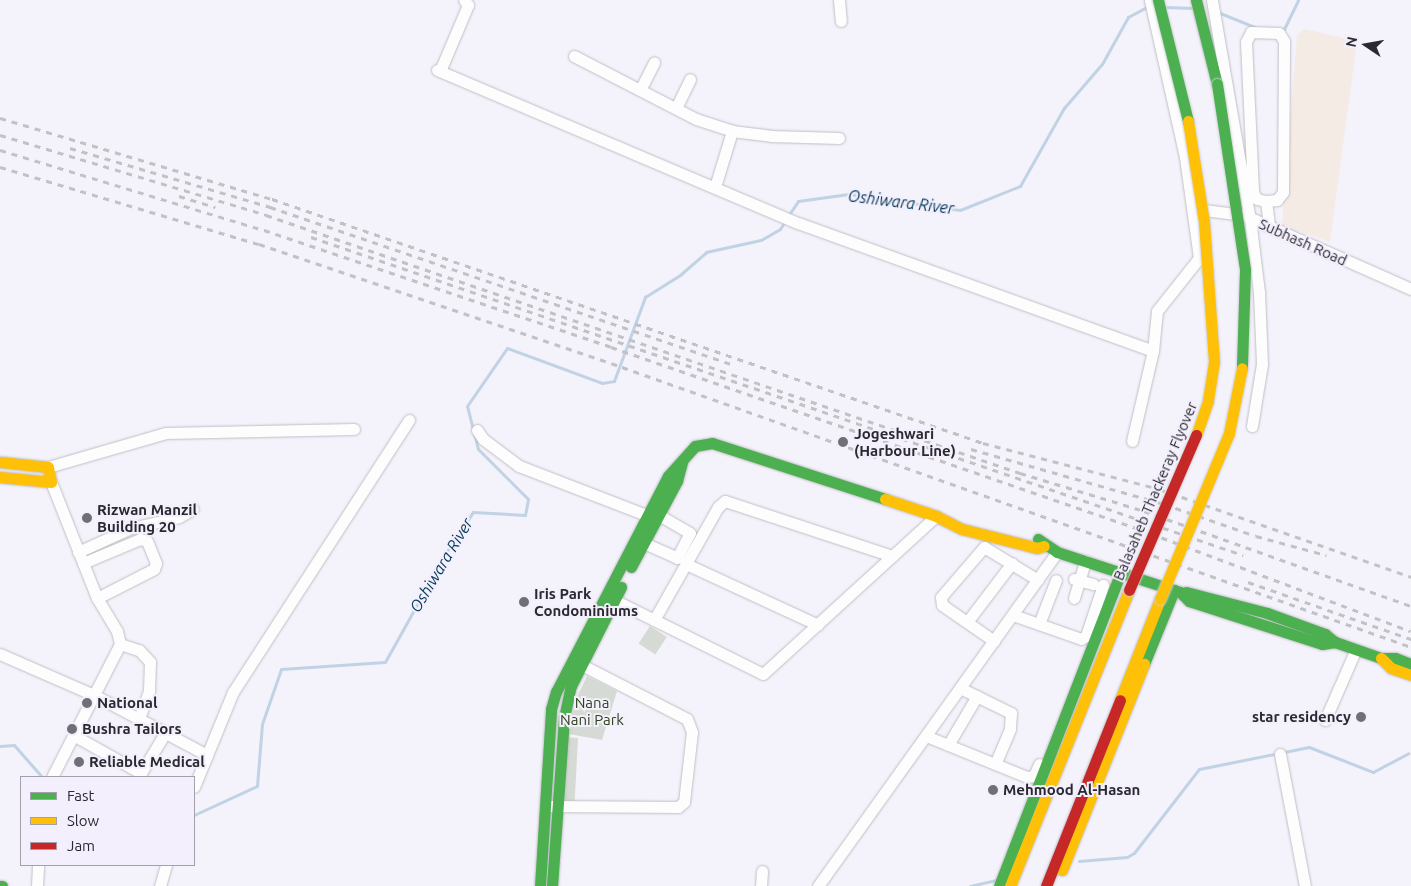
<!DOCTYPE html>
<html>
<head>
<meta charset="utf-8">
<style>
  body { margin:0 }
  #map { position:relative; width:1411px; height:886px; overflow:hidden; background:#f4f2fa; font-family:Ubuntu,sans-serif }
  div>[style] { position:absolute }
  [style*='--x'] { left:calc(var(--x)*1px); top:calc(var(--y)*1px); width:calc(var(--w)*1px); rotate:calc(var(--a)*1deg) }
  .commercial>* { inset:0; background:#f4ebe4 }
  .green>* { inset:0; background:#d5dbd4; transform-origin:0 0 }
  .stream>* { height:3px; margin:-1.5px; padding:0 1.5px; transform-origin:1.5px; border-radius:1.5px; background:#c0d3e4 }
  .roads { filter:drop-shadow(0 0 1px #c0bfc5) drop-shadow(0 0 1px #c0bfc5) }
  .street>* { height:11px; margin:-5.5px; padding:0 5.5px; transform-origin:5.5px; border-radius:5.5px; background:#fdfdfe }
  .fast>* { height:11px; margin:-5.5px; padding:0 5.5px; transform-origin:5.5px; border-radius:5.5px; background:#4caf50 }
  .slow>* { height:11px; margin:-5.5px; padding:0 5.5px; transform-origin:5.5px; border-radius:5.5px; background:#ffc107 }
  .jam>* { height:11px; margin:-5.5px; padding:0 5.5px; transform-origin:5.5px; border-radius:5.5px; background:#c62828 }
  .rail>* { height:3px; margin-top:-1.5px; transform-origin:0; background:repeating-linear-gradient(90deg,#c2c2c4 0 6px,transparent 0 12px) }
  .bridges { filter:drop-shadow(0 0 1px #d0cfd4) drop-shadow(0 0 1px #d0cfd4) }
  .fast-bridge>* { height:11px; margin:-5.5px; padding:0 5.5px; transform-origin:5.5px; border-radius:5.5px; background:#4caf50 }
  .slow-bridge>* { height:11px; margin:-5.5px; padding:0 5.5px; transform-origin:5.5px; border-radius:5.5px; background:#ffc107 }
  .jam-bridge>* { height:11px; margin:-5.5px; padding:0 5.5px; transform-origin:5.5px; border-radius:5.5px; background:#c62828 }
  .dots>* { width:14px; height:14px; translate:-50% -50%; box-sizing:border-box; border:2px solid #f3effd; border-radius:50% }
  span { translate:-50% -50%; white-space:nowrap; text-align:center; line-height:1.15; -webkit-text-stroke:4px #f3effd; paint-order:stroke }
  .street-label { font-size:15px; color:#2a292f }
  .poi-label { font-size:15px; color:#2a292f; font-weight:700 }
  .left { translate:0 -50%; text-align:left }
  .right { translate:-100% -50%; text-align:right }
  .park-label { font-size:15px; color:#2c441c }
  .water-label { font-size:16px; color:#043a56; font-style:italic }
  .legend { position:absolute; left:20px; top:776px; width:175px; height:90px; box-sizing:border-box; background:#f3effd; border:1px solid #a3a0ab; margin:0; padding:6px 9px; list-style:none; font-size:15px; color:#2a292f }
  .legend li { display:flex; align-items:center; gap:10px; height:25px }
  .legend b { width:25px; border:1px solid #a3a0ab }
  .north { position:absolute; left:1341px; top:20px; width:50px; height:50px; -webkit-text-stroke:4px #f3effd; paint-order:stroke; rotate:282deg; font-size:14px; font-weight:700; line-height:20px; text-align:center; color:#2a292f }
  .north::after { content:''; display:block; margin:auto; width:18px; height:22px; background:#2a292f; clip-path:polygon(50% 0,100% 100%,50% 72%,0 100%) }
</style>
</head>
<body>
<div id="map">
  <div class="commercial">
    <i style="clip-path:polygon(1304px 29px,1357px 41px,1330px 242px,1282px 225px,1297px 36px)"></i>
  </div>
  <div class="green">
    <i style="left:650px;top:626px;width:20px;height:21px;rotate:33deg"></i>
    <i style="clip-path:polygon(587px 676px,617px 691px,602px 740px,569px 734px,575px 701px)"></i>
    <i style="left:559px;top:737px;width:19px;height:64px;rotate:3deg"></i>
  </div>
  <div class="stream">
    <i style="--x:1165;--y:7;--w:28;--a:2"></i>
    <i style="--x:1220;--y:13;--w:37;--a:22"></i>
    <i style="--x:1279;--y:30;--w:5;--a:-11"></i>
    <i style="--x:1284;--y:29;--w:32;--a:-64"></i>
    <i style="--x:788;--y:216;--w:18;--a:-56"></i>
    <i style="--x:798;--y:201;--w:51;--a:-7.8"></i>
    <i style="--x:849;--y:194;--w:112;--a:8.2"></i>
    <i style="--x:960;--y:210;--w:65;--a:-21.8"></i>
    <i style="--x:1020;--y:186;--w:90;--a:-60.6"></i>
    <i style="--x:1064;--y:108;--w:58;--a:-49.2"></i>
    <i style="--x:1102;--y:64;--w:54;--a:-61"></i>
    <i style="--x:1128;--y:17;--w:21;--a:-28"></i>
    <i style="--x:0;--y:746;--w:14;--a:-4"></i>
    <i style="--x:14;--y:745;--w:43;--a:48.8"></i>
    <i style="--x:194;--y:815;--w:69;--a:-24.7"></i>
    <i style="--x:257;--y:786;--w:62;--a:-85.4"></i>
    <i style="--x:262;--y:724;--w:58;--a:-70.9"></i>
    <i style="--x:281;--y:669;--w:104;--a:-3.9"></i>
    <i style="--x:385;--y:662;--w:124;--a:-60.9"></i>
    <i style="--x:445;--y:554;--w:50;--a:-56.3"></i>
    <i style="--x:473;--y:512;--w:52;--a:3.3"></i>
    <i style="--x:525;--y:515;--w:16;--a:-79"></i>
    <i style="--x:528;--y:499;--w:71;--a:-135"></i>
    <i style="--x:478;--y:449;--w:44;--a:-104.3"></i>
    <i style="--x:467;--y:406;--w:70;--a:-55.4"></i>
    <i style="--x:507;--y:348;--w:101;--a:20.2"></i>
    <i style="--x:602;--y:383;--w:12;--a:-9"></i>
    <i style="--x:614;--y:381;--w:90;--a:-69.7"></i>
    <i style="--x:645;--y:297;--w:41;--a:-32.2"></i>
    <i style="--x:680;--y:275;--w:35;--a:-41"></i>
    <i style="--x:706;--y:252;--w:56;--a:-12.3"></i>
    <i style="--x:761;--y:240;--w:22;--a:-30"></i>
    <i style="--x:780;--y:229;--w:9;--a:-58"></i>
    <i style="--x:1079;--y:861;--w:48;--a:-4.8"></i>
    <i style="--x:1127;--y:857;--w:8;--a:-30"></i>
    <i style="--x:1134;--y:853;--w:106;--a:-52.3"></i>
    <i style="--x:1199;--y:769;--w:112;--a:-11.3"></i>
    <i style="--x:1309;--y:747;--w:69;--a:21.3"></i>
    <i style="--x:1373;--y:772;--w:40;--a:-28"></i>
    <i style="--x:970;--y:886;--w:26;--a:-13"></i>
  </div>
  <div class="roads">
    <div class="street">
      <i style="--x:839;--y:0;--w:21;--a:85"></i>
      <i style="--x:1212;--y:0;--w:222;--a:80.2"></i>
      <i style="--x:1250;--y:219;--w:74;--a:83"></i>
      <i style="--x:1259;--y:292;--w:72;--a:87.6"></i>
      <i style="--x:1262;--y:364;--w:63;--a:99.2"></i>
      <i style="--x:574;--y:56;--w:137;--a:27.3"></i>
      <i style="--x:696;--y:119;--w:38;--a:18"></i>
      <i style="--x:437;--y:70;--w:392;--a:23"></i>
      <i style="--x:798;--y:223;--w:377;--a:19.8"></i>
      <i style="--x:1153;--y:351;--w:40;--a:-84.3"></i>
      <i style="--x:1157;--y:311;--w:68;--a:-51.6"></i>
      <i style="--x:1199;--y:258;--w:102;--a:-97.9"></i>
      <i style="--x:1185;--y:157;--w:161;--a:-102.6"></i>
      <i style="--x:440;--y:71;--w:72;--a:-67"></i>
      <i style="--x:468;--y:5;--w:6;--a:-129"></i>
      <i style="--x:640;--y:90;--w:31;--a:-63"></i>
      <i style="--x:676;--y:108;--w:32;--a:-64"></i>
      <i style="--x:715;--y:187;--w:59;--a:-73.1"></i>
      <i style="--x:732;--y:131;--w:39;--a:7"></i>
      <i style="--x:771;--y:136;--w:68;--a:1.7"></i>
      <i style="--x:1266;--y:201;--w:11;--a:-5"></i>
      <i style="--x:1277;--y:200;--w:10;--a:-53"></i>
      <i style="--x:1283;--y:192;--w:151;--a:-89.6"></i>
      <i style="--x:1284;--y:41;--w:9;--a:-122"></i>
      <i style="--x:1279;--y:33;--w:28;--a:-178"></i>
      <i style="--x:1251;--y:32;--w:11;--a:117"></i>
      <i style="--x:1246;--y:42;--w:151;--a:87.3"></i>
      <i style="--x:1253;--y:193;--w:7;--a:56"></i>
      <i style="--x:1257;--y:199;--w:9;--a:13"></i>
      <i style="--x:1266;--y:201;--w:25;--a:83"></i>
      <i style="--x:1196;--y:209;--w:48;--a:7.1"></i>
      <i style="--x:1244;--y:215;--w:183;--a:23.9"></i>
      <i style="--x:477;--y:430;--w:11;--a:56"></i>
      <i style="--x:483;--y:439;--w:45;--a:36.9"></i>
      <i style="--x:519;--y:466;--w:145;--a:21.1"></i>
      <i style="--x:1132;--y:441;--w:92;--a:-76.9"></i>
      <i style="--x:48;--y:467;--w:123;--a:-16.1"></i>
      <i style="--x:166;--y:433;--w:188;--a:-1.2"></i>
      <i style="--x:51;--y:482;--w:125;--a:68.4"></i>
      <i style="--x:97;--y:598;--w:39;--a:59"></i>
      <i style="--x:117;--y:631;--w:13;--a:77"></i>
      <i style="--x:120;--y:644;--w:149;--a:117.1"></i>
      <i style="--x:644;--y:543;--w:36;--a:24"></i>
      <i style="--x:677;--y:558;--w:28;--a:-63"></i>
      <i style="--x:690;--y:533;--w:36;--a:-150"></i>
      <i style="--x:78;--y:552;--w:58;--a:-24.4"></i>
      <i style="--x:131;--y:528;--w:49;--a:-12.9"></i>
      <i style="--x:179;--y:517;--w:16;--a:-30"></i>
      <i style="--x:83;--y:563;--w:62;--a:-22.8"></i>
      <i style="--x:140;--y:539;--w:7;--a:16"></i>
      <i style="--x:147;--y:541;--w:24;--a:68"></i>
      <i style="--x:156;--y:563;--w:6;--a:108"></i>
      <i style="--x:154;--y:569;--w:64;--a:153"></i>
      <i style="--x:686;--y:564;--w:145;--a:24.8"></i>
      <i style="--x:1074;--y:579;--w:20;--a:15"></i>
      <i style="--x:1074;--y:598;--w:39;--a:-73"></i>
      <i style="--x:614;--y:600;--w:166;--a:26.4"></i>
      <i style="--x:763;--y:674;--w:234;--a:-42.4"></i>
      <i style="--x:1013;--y:615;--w:72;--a:19.4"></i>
      <i style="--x:1081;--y:639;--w:6;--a:-31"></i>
      <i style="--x:1086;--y:636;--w:54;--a:-71.6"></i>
      <i style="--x:654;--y:620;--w:130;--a:-60.5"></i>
      <i style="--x:718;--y:507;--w:9;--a:-41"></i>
      <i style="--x:725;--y:501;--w:176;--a:18.2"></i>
      <i style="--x:967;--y:622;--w:74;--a:-52.7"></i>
      <i style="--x:1039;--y:624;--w:47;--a:-68.9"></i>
      <i style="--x:994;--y:641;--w:63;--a:-145.3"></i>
      <i style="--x:942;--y:605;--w:8;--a:-97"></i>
      <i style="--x:941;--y:597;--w:66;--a:-49.3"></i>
      <i style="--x:984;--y:547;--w:63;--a:31.4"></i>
      <i style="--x:120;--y:644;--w:20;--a:18"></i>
      <i style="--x:139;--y:650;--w:16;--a:47"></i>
      <i style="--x:150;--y:662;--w:29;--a:92"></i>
      <i style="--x:149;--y:691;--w:30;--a:110"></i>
      <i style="--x:0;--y:654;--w:105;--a:23.6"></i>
      <i style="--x:96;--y:696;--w:126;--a:28"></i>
      <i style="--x:960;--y:688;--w:57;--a:26.1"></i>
      <i style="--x:1011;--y:713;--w:16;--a:94"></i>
      <i style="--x:1010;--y:729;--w:38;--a:113"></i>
      <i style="--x:1325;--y:720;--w:77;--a:-66.4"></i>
      <i style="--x:75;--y:736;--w:76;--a:29.3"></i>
      <i style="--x:141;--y:773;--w:47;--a:-59"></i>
      <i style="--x:926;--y:736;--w:109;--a:22.1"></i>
      <i style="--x:1027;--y:777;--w:7;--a:-8"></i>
      <i style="--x:1034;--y:776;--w:13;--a:-67"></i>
      <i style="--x:948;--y:745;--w:57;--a:-59.4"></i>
      <i style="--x:1280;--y:754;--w:134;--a:79.3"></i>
      <i style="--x:194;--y:787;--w:103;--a:-67.7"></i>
      <i style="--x:233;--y:692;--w:324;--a:-57.1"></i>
      <i style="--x:551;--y:806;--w:127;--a:0.5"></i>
      <i style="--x:678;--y:807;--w:8;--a:-40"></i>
      <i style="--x:684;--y:802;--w:70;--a:-83.5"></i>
      <i style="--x:692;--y:732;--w:14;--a:-111"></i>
      <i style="--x:687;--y:719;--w:127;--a:-152.8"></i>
      <i style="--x:37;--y:886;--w:21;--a:-87"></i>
      <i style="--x:160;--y:886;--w:22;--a:-74"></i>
      <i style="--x:761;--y:886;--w:15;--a:-86"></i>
      <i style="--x:818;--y:886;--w:411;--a:-54.4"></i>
    </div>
    <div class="fast">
      <i style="--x:1196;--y:0;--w:87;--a:76"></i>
      <i style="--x:1038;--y:539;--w:23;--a:34"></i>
      <i style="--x:1057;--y:552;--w:129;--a:18"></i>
      <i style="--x:1180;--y:592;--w:13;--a:45"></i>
      <i style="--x:1189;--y:601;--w:140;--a:17.9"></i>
      <i style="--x:1322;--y:644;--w:13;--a:-9"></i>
      <i style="--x:631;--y:567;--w:98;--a:-61.9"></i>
      <i style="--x:677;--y:481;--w:20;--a:-75"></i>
      <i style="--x:1186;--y:592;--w:84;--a:14.5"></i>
      <i style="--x:1267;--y:613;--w:62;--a:19.9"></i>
      <i style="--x:1325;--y:634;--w:13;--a:39"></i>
      <i style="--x:1335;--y:642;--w:49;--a:19.2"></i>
      <i style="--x:1381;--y:658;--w:14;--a:0"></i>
      <i style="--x:1395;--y:658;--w:17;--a:21"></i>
      <i style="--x:1144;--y:664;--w:80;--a:-67.9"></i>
      <i style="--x:0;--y:886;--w:2;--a:0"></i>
      <i style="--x:540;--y:886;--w:177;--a:-86.4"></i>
      <i style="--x:551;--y:709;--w:18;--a:-74"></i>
      <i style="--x:556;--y:692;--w:243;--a:-62.6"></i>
      <i style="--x:668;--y:476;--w:40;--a:-48"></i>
      <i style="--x:695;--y:446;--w:17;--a:-10"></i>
      <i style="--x:712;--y:443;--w:182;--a:17.9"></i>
      <i style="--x:552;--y:886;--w:168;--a:-85.9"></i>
      <i style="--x:564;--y:718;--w:33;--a:-78"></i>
      <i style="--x:571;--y:686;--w:111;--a:-63.2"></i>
      <i style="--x:999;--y:886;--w:335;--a:-68.8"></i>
    </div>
    <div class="slow">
      <i style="--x:0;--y:462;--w:48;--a:5.9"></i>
      <i style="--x:48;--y:467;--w:15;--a:79"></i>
      <i style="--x:51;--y:482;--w:51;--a:-174.4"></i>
      <i style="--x:885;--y:499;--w:54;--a:18.4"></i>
      <i style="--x:936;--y:516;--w:29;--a:27"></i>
      <i style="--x:962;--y:529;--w:77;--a:14.2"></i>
      <i style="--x:1037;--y:548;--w:7;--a:-16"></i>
      <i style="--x:1381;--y:658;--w:14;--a:45"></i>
      <i style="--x:1391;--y:668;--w:21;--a:19"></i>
      <i style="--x:1120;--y:700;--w:109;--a:-68.4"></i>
      <i style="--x:1062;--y:870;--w:222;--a:-68.3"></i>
      <i style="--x:1010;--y:886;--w:319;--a:-68.1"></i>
    </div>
    <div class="jam">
      <i style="--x:1046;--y:886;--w:200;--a:-68.3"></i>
    </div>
  </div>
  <div class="rail">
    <i style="--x:0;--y:118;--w:284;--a:16.6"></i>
    <i style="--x:272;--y:199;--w:752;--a:18.94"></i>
    <i style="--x:983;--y:443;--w:182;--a:14.6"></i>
    <i style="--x:1159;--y:489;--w:267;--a:19.2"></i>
    <i style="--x:0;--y:135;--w:278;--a:16.7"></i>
    <i style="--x:266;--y:215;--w:797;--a:18.89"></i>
    <i style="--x:1020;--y:473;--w:130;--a:17"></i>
    <i style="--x:1144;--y:511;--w:283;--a:19.6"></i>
    <i style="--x:70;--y:148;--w:209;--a:16.4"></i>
    <i style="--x:270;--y:207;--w:492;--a:18.8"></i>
    <i style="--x:0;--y:150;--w:276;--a:16.9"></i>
    <i style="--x:264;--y:230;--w:366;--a:18.6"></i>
    <i style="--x:611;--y:347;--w:558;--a:19.02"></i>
    <i style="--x:1139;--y:529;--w:290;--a:20.6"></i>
    <i style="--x:0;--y:167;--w:270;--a:16.6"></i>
    <i style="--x:259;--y:244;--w:383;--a:18.7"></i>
    <i style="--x:622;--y:367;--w:837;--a:19.54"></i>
    <i style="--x:179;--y:196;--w:38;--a:17"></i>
    <i style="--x:311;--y:237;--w:985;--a:18.84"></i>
    <i style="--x:971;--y:449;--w:201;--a:15.9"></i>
    <i style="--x:1164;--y:504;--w:97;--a:19.2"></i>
    <i style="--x:1256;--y:536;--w:73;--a:15.2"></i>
    <i style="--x:1248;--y:582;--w:173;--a:19.3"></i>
  </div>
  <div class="bridges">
    <div class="fast-bridge">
      <i style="--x:1158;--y:0;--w:125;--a:76.1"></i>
      <i style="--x:1217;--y:84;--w:188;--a:81.4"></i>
      <i style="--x:1245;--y:270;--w:98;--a:91.8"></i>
    </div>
    <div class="slow-bridge">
      <i style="--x:1188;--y:121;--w:102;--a:81"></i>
      <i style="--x:1204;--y:222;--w:140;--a:85.9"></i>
      <i style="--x:1214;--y:362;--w:39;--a:99"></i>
      <i style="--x:1208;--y:401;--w:36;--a:109"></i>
      <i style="--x:1160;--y:599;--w:180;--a:-67.4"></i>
      <i style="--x:1229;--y:433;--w:66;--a:-78.7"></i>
    </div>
    <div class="jam-bridge">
      <i style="--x:1129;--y:590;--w:169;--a:-66.6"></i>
    </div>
  </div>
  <div class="dots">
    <i style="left:843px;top:442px;background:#716f76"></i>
    <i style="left:87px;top:518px;background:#716f76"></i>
    <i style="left:524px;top:602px;background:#716f76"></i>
    <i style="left:87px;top:703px;background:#716f76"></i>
    <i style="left:1361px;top:717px;background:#716f76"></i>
    <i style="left:72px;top:729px;background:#716f76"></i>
    <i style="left:79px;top:762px;background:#716f76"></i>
    <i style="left:993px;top:790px;background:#716f76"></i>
  </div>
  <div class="street-label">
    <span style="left:1303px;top:242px;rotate:24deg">Subhash Road</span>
    <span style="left:1155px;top:491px;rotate:-67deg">Balasaheb Thackeray Flyover</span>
  </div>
  <div class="poi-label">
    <span class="left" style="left:854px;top:442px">Jogeshwari<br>(Harbour Line)</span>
    <span class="left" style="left:97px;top:518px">Rizwan Manzil<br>Building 20</span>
    <span class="left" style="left:534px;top:602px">Iris Park<br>Condominiums</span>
    <span class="left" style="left:97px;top:703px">National</span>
    <span class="right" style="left:1351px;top:717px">star residency</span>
    <span class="left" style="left:82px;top:729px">Bushra Tailors</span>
    <span class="left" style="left:89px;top:762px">Reliable Medical</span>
    <span class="left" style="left:1003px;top:790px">Mehmood Al-Hasan</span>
  </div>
  <div class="park-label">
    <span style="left:592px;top:711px">Nana<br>Nani Park</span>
  </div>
  <div class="water-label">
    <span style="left:901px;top:202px;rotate:7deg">Oshiwara River</span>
    <span style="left:441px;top:565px;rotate:-59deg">Oshiwara River</span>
  </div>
  <ul class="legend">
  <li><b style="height:6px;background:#4caf50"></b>Fast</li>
  <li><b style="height:6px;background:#ffc107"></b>Slow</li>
  <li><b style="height:6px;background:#c62828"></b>Jam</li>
  </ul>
  <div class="north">N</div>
</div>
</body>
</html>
